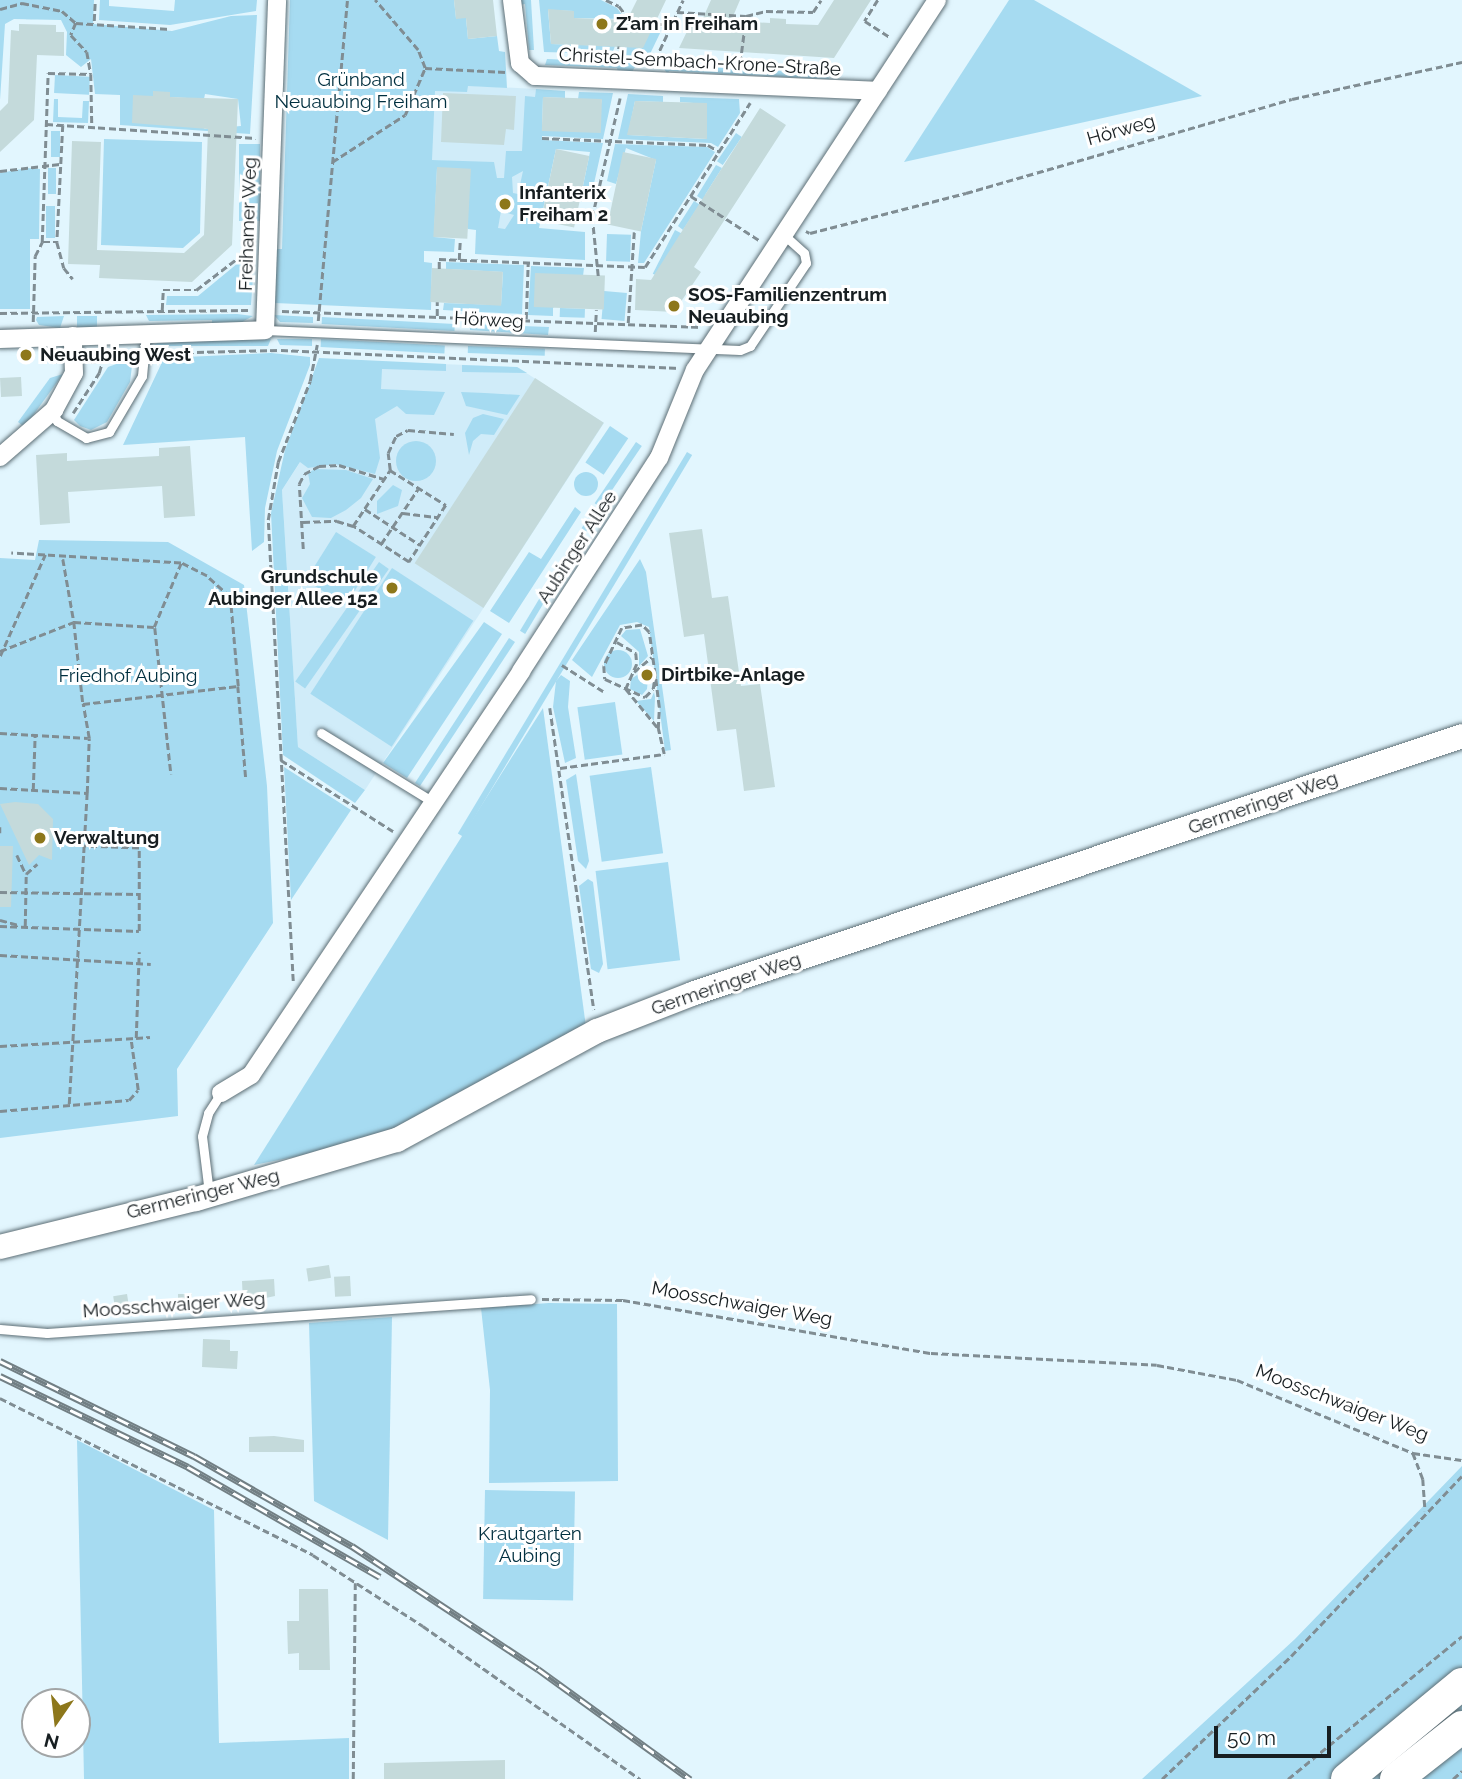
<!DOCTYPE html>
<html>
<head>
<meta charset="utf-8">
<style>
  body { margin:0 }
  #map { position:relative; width:1462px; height:1779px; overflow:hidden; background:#e2f6fe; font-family:Raleway,sans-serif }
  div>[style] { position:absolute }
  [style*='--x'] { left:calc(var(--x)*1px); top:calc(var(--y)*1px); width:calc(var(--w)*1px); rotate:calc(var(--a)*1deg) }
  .built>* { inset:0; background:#d0ecf9 }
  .green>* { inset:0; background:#a6dbf1; transform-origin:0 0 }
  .round { border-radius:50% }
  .building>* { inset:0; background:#c4dadb; transform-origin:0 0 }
  .path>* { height:2.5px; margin-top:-1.25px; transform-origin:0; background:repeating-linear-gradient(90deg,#808d93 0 7px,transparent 0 10.5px) }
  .roads { filter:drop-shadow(0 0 2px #5d6e75) drop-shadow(0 0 2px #5d6e75) }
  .lane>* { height:9px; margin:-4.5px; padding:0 4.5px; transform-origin:4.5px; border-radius:4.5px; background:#fff }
  .street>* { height:18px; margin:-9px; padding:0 9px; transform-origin:9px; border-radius:9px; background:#fff }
  .secondary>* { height:24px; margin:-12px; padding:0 12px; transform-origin:12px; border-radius:12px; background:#fff }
  .highway>* { height:32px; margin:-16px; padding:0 16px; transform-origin:16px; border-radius:16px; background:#fff }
  .rail>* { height:7px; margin-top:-3.5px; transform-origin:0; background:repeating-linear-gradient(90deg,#fff 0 13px,#727f84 0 26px); box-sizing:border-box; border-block:2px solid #727f84 }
  .dots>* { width:19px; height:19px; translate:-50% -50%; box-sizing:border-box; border:4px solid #fff; border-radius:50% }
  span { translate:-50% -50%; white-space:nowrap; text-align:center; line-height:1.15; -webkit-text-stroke:6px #fff; paint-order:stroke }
  .poi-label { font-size:19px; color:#171e21; font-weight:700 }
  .left { translate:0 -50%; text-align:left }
  .right { translate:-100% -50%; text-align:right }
  .street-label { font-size:19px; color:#171e21 }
  .park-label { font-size:19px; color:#002f3f }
  .north { position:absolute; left:21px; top:1688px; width:70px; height:70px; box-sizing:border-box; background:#fff; border:2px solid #a2a5a6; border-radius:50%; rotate:194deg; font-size:19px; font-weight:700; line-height:28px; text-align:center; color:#171e21 }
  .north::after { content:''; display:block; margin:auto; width:24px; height:32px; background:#8d771b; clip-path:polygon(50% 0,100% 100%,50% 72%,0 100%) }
  .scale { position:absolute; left:1214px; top:1726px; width:117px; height:32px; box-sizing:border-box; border:4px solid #171e21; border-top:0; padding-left:9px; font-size:21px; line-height:24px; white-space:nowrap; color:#171e21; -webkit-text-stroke:5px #fff; paint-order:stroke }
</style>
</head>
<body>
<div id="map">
  <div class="built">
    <i style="clip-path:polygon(435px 84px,536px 89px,533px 144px,510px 246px,489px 245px,492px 163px,431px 160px)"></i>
    <i style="clip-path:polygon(366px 361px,517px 367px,604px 423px,365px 790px,298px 747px,282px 490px)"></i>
  </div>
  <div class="green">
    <i style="clip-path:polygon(evenodd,0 0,94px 0,93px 24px,172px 31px,231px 16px,257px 15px,250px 134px,120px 125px,120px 95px,95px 94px,91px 59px,81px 67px,66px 55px,67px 32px,61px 20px,14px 19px,5px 24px,0 100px,0 0,153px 92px,170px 97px,204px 99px,205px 94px,238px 99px,241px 126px,205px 129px,153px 92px)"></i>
    <i style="clip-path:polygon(100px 0,109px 0,109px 6px,174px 11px,175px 0,257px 0,256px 11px,170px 25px,99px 20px)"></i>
    <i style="clip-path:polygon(evenodd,290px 0,454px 0,456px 18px,466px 18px,468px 39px,497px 36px,499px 51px,505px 52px,507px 88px,468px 86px,467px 92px,435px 91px,432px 160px,494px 162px,497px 178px,504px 178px,506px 151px,522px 151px,525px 96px,535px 97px,536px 89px,565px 91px,565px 98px,543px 97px,542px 130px,594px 132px,602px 100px,578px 99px,579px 92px,613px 93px,603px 139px,542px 136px,542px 140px,603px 143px,593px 188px,583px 186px,590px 152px,556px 149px,539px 228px,585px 232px,585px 260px,475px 254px,476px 230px,468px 229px,437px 168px,434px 237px,455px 239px,454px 252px,424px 251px,424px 262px,432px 263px,431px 310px,275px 303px,276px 249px,282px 249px,290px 0,523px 171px,518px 194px,513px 193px,512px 177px,523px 171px,290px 0,501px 211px,514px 215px,505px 229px,498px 228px,501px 211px)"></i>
    <i style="clip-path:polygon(519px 0,531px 0,534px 50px,529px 50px,525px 4px,519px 5px)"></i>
    <i style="clip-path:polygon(539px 0,601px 0,617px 8px,625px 19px,574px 18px,574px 11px,548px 10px,551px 44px,615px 46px,612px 54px,544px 52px)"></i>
    <i style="clip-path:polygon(1009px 0,1034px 0,1202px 96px,904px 162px)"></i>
    <i style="clip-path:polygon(653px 26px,663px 27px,649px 56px,624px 55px,625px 47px)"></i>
    <i style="clip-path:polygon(547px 59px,637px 63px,631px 74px,618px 73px,617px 68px,545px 65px)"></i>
    <i style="clip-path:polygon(661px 64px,826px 72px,829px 79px,669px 71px,668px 75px)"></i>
    <i style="left:55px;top:75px;width:35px;height:18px;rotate:3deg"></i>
    <i style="clip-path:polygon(628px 94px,663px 96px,663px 102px,635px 101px,628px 135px,706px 139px,707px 104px,680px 102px,680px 97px,739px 99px,740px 113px,718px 147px,711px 143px,618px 139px)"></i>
    <i style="clip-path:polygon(54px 99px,58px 99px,58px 117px,82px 118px,83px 101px,89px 101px,88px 123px,53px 122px)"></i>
    <i style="left:51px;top:131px;width:9px;height:26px"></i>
    <i style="left:736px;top:133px;width:7px;height:34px;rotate:34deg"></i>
    <i style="clip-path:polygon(104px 139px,202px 142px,200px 233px,183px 248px,101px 245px)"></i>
    <i style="left:239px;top:144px;width:21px;height:77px"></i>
    <i style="clip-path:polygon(615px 144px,707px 147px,715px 152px,644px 263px,638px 263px,641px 231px,656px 160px,626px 148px,616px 184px,607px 181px)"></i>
    <i style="clip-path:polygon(716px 165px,722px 168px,705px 195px,718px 203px,715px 208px,697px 196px)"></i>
    <i style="clip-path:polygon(27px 168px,40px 169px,39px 239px,30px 239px,30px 309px,0 309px,0 173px)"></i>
    <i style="left:48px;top:168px;width:8px;height:26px"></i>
    <i style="clip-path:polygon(694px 201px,719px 217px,696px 210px,683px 230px,678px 226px)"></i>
    <i style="left:46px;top:206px;width:9px;height:32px"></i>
    <i style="left:675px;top:230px;width:7px;height:49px;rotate:27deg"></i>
    <i style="left:607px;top:234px;width:24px;height:27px;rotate:2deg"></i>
    <i style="clip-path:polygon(255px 249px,251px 305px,166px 305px,167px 296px,198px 296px)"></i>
    <i style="clip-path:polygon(446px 262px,524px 265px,522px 314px,443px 310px,444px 303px,501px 305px,503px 272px,446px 269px)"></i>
    <i style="clip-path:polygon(531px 266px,584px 268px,583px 276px,553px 308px,553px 316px,528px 315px)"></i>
    <i style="left:604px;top:291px;width:23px;height:28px;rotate:5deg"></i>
    <i style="left:560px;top:308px;width:25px;height:9px;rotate:2deg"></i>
    <i style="clip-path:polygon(146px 315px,237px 314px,253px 316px,240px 323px,212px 325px,212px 320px,149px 321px)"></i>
    <i style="clip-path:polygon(274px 315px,313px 317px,313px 323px,280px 322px)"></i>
    <i style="clip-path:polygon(64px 316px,60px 328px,39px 325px,36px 320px,37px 317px)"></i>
    <i style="left:77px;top:316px;width:20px;height:12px"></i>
    <i style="left:322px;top:317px;width:133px;height:7px;rotate:3deg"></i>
    <i style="clip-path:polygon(470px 324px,549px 327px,548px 335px,470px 330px)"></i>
    <i style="clip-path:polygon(271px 339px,268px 346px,152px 346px,159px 342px)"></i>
    <i style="clip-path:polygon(277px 339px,312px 339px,312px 346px,280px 345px)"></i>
    <i style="left:321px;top:339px;width:124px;height:8px;rotate:3deg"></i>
    <i style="left:468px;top:346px;width:77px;height:7px;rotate:2deg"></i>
    <i style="clip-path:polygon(271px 353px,310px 357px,310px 365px,277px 451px,265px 508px,264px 542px,252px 551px,245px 437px,123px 445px,164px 358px)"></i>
    <i style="clip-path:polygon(133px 358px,130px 382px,107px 422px,91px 430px,80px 426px,74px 420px,108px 367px)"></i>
    <i style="clip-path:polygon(319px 358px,446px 364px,446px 371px,382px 369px,381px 389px,445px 392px,434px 415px,406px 414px,397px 406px,375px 419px,380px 458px,375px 474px,335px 464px,308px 468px,300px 462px,282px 490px,298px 747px,365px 790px,355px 803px,283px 755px,271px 513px,285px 450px)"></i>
    <i style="clip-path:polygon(462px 365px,517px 367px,527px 373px,462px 372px)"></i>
    <i style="clip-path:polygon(63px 374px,29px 421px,23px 426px,18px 422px,50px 378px)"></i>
    <i style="clip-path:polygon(461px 392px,485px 393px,520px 395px,507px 415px,466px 406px)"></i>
    <i style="clip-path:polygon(483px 414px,504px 419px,494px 435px,481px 434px,473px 441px,469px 455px,465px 433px,473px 418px)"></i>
    <i style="left:610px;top:426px;width:22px;height:44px;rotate:34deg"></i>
    <i class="round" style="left:396px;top:441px;width:40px;height:40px"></i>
    <i style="left:636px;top:442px;width:7px;height:74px;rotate:34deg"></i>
    <i style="left:687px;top:452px;width:6px;height:445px;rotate:31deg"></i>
    <i style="clip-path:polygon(315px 469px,346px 470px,373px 479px,361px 498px,346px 510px,331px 518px,312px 517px,302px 498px,310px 484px,308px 473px)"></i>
    <i class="round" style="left:574px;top:472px;width:24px;height:24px"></i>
    <i style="clip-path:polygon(393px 485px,402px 490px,398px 506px,377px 514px,377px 501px)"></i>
    <i style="clip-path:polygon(575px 507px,581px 512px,509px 623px,490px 611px,529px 552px,541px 559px)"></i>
    <i style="left:589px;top:516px;width:6px;height:134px;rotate:31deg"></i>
    <i style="left:336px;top:532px;width:47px;height:57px;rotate:32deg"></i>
    <i style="clip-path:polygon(39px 540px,168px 542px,244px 585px,267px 786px,273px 923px,177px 1069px,178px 1116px,0 1138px,0 558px,35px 560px)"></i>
    <i style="clip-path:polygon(640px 559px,646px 572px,671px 750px,665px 751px,649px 627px,637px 622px,620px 625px,592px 677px,572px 660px)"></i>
    <i style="left:379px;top:562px;width:12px;height:146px;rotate:35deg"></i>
    <i style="left:392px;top:568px;width:97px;height:150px;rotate:33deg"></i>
    <i style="clip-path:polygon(484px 622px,502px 634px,407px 778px,383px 763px)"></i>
    <i style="clip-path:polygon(640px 629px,648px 656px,639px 666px,639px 652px,621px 636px,626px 630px)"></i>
    <i style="clip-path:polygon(509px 638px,515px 642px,420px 786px,415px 783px)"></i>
    <i class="round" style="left:604px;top:650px;width:28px;height:28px"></i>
    <i style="clip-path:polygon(649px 667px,647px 689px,642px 695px,630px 689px,631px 679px)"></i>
    <i style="clip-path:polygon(561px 675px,570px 681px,568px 707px,576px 758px,565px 763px,553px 707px,556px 681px)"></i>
    <i style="clip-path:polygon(654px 692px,655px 697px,654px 721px,636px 701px,651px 699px)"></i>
    <i style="left:615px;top:702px;width:53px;height:38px;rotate:82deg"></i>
    <i style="clip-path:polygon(543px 708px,586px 1027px,373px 1141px,254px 1165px)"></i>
    <i style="clip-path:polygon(284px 767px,351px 810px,291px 900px)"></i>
    <i style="left:651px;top:767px;width:87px;height:62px;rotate:82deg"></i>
    <i style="clip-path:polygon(576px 774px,589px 861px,586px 869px,578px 861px,566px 780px)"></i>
    <i style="left:668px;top:862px;width:99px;height:73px;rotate:83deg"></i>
    <i style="clip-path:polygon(588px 879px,593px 882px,603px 964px,599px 973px,591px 969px,579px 886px)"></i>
    <i style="clip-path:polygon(549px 1303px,617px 1304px,618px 1481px,489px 1483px,490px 1390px,481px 1308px)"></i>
    <i style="clip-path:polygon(392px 1317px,388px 1540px,314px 1501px,309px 1323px)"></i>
    <i style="clip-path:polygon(77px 1440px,214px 1510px,219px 1743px,349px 1738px,349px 1779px,84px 1779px)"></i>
    <i style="clip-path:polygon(1462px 1466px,1462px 1779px,1142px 1779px,1295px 1639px)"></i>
    <i style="left:485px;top:1490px;width:90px;height:109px;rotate:1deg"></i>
  </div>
  <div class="building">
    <i style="clip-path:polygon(454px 0,493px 0,497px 36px,468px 39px,466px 18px,456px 19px)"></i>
    <i style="clip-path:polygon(637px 0,666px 0,643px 48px,551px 44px,548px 9px,574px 11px,574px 18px,627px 20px)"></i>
    <i style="clip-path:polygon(711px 0,740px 0,731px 21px,770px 23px,770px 18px,786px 19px,786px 24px,818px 25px,834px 0,871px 0,834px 58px,679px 48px,694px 17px,703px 18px)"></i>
    <i style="clip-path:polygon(19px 24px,56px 25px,56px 32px,64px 32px,64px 56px,37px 55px,34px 120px,0 152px,0 111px,8px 103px,11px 30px,19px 31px)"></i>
    <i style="clip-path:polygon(153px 91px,170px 92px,170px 97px,238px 99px,232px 245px,192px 282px,99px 278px,100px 265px,68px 264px,72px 141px,101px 142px,97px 250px,184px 253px,204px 235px,208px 129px,132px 123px,133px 95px,153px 96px)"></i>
    <i style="clip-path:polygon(443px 93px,516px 96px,514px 130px,506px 129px,504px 145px,441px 142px)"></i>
    <i style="left:543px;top:97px;width:59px;height:34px;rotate:2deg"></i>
    <i style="clip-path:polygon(635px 101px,707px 103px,707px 139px,627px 135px)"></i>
    <i style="clip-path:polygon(760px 108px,786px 125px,694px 267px,701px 272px,674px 312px,635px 310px,636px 279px,651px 280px)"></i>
    <i style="left:556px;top:149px;width:34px;height:73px;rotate:12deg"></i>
    <i style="left:623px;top:152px;width:34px;height:74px;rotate:12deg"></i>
    <i style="left:437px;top:167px;width:34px;height:70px;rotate:3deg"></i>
    <i style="left:432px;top:268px;width:71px;height:34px;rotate:3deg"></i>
    <i style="left:535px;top:273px;width:70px;height:34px;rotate:2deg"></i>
    <i style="left:21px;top:377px;width:19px;height:21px;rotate:87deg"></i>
    <i style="left:535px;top:378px;width:82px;height:221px;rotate:33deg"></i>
    <i style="clip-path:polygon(190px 446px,195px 516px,164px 518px,162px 486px,68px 492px,70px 523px,40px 525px,36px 455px,67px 453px,67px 461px,159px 456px,159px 448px)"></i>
    <i style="clip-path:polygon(702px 529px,712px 598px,728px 596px,741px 686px,760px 684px,775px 787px,744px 791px,736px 729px,717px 731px,704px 634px,684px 637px,669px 533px)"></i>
    <i style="clip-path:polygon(15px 802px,38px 804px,53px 819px,52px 860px,39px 855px,29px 865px,0 804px)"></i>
    <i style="clip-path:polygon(0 846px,13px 846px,11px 907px,0 907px)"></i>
    <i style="left:329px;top:1265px;width:13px;height:23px;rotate:81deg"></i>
    <i style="left:350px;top:1276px;width:20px;height:16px;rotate:87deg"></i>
    <i style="clip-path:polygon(274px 1279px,275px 1296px,243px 1303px,242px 1281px)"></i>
    <i style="left:127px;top:1294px;width:13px;height:14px;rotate:81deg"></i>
    <i style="left:192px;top:1294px;width:14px;height:14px;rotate:90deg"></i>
    <i style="clip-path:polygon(203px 1339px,230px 1340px,230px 1351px,238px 1351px,237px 1369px,202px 1367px)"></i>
    <i style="clip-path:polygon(274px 1436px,304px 1440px,304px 1452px,249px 1452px,249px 1437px)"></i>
    <i style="clip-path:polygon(299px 1589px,328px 1589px,330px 1670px,299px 1670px,299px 1653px,288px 1654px,287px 1621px,299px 1621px)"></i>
    <i style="clip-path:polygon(505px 1760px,505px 1779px,384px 1779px,384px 1763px)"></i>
  </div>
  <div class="path">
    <i style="--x:606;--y:0;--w:14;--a:25"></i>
    <i style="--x:619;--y:6;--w:15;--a:53"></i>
    <i style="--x:878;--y:0;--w:25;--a:122"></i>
    <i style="--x:865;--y:21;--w:31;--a:33"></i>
    <i style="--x:0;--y:9;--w:23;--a:-15"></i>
    <i style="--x:22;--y:3;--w:41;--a:11.3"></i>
    <i style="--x:62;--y:11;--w:18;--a:41"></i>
    <i style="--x:76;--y:23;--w:94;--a:3.7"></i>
    <i style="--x:677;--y:12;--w:69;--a:3.3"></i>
    <i style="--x:94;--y:21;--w:21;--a:-87"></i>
    <i style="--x:76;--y:23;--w:13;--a:113"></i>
    <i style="--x:71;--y:35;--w:23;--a:47"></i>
    <i style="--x:87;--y:52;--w:22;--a:80"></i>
    <i style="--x:91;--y:74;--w:52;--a:88.9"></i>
    <i style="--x:655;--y:23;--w:16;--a:11"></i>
    <i style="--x:616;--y:59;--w:13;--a:-77"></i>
    <i style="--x:655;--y:60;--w:66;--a:-65"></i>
    <i style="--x:740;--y:63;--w:47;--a:-82.7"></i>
    <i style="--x:746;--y:16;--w:21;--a:-14"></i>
    <i style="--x:766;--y:11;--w:47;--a:1.2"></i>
    <i style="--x:813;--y:12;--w:14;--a:-56"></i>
    <i style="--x:425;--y:68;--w:81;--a:2.8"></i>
    <i style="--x:46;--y:124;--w:210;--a:3.8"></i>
    <i style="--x:63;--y:125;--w:117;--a:92.9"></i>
    <i style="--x:57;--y:242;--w:27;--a:75"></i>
    <i style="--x:64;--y:268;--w:14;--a:51"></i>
    <i style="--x:542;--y:138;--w:166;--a:2.4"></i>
    <i style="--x:708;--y:145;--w:14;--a:30"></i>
    <i style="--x:332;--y:162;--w:87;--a:-32.8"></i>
    <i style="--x:405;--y:115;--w:51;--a:-66.9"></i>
    <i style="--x:425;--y:68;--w:19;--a:-111"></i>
    <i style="--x:418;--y:50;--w:66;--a:-130.7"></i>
    <i style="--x:0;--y:171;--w:60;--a:-6.7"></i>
    <i style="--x:691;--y:196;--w:81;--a:32.9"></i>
    <i style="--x:806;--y:231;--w:4;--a:27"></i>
    <i style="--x:810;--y:233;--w:161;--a:-14.4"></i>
    <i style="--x:966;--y:193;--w:339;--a:-16.1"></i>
    <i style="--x:1292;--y:99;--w:174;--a:-12.3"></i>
    <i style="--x:43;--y:242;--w:14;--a:0"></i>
    <i style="--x:459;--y:260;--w:21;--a:-87"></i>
    <i style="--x:439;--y:269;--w:10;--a:-90"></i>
    <i style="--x:439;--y:259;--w:206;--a:2.2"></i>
    <i style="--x:645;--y:267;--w:195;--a:-57.4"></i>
    <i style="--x:598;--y:276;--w:59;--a:-95.8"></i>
    <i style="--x:592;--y:217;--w:122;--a:-76.8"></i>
    <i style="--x:162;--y:310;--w:20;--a:-87"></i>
    <i style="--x:163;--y:290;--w:33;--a:0"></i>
    <i style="--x:196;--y:290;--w:69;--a:-37.4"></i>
    <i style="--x:282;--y:311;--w:420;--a:2.2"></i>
    <i style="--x:0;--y:313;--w:248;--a:-0.7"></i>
    <i style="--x:437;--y:316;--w:14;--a:-90"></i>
    <i style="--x:526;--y:319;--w:57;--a:-88"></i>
    <i style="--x:318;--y:321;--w:322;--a:-84.8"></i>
    <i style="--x:33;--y:322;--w:66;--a:-88.3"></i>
    <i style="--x:35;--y:256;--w:16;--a:-63"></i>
    <i style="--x:42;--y:242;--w:169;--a:-88"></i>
    <i style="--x:48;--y:73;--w:43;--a:1.3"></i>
    <i style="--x:628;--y:323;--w:91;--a:-86.2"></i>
    <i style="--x:595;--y:332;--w:22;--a:-87"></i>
    <i style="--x:155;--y:353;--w:126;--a:-1.4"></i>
    <i style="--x:281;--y:350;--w:399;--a:2.6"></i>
    <i style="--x:42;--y:354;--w:17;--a:28"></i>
    <i style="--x:91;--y:362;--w:41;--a:-11.3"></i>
    <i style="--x:73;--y:413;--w:48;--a:-57"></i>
    <i style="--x:99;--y:373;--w:22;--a:-74"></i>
    <i style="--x:390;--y:470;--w:66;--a:32"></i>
    <i style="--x:446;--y:505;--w:68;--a:123"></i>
    <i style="--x:409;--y:562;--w:67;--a:-147.3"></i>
    <i style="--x:353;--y:526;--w:67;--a:-56.5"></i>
    <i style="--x:390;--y:470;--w:17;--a:-97"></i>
    <i style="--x:388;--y:453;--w:19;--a:-65"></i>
    <i style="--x:396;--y:436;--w:13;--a:-27"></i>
    <i style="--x:408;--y:430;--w:46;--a:5"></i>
    <i style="--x:365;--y:509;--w:66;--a:33.2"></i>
    <i style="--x:403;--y:513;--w:35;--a:7"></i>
    <i style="--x:303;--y:522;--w:34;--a:-2"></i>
    <i style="--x:337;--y:521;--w:17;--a:17"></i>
    <i style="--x:381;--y:544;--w:66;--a:-56.1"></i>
    <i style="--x:303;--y:549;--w:65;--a:-93.5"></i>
    <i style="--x:299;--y:484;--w:11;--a:-63"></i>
    <i style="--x:304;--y:474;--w:17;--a:-28"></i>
    <i style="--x:319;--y:466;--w:20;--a:-3"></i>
    <i style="--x:339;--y:465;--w:47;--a:17.3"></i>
    <i style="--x:63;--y:559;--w:64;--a:80.1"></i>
    <i style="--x:74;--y:622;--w:80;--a:3.6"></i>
    <i style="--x:154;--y:627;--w:69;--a:-67.1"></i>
    <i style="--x:155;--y:628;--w:147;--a:83.7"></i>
    <i style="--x:617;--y:642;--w:22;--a:30"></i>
    <i style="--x:636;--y:653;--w:11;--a:85"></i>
    <i style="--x:637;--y:664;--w:27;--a:114"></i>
    <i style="--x:626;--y:689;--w:50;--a:50.6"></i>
    <i style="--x:0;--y:651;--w:79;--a:-21.4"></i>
    <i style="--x:74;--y:622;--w:82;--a:83.7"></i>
    <i style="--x:0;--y:656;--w:111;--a:-66"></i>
    <i style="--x:562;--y:665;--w:49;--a:32.4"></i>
    <i style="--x:634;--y:672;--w:23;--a:-40"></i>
    <i style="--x:238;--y:686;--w:94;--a:85.1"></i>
    <i style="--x:550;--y:708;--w:305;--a:81.7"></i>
    <i style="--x:0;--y:733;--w:88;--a:3.3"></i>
    <i style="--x:281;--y:760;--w:133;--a:32.4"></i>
    <i style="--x:560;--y:768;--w:105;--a:-7.7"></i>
    <i style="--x:664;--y:754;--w:26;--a:-103"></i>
    <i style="--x:658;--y:729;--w:22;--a:-87"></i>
    <i style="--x:659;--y:707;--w:32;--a:-97"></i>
    <i style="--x:655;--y:675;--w:43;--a:-97.9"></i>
    <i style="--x:649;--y:632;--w:10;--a:-135"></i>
    <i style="--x:642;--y:625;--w:20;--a:171"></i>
    <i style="--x:622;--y:628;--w:42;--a:115.3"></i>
    <i style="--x:604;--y:666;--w:13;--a:86"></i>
    <i style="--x:605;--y:679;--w:44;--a:24.2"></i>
    <i style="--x:645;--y:697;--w:11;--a:-45"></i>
    <i style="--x:653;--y:689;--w:14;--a:-82"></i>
    <i style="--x:0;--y:788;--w:87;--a:3.3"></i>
    <i style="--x:87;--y:793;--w:55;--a:-87.9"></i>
    <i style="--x:89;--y:738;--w:35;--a:-100"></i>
    <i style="--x:83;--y:704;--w:156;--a:-6.6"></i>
    <i style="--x:238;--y:686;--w:89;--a:-95.1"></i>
    <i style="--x:230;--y:597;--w:31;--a:-138"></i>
    <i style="--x:207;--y:576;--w:29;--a:-153"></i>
    <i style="--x:181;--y:563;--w:170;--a:-176.6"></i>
    <i style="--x:33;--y:790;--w:56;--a:-88"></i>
    <i style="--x:0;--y:827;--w:6;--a:90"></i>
    <i style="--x:17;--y:855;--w:21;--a:65"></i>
    <i style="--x:0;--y:892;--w:140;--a:0.8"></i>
    <i style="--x:0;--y:920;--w:20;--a:15"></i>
    <i style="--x:0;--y:926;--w:139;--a:2.1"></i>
    <i style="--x:139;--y:931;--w:83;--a:-90"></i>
    <i style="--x:139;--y:848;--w:55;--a:-177.9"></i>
    <i style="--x:25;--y:926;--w:52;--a:-88.9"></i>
    <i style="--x:26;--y:874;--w:15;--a:-42"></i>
    <i style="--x:0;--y:955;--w:151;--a:3.4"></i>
    <i style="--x:293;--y:981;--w:462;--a:-93.1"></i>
    <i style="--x:268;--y:520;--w:59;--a:-80.2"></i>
    <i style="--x:278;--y:462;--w:87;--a:-68.4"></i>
    <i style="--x:310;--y:381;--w:37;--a:-79"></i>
    <i style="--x:136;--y:1038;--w:14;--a:-4"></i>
    <i style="--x:0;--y:1046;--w:136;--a:-3.4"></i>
    <i style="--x:136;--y:1038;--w:86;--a:-88"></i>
    <i style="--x:69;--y:1104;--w:312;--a:-86.7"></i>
    <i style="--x:0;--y:1111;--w:129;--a:-4.9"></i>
    <i style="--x:129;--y:1100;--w:13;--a:-48"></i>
    <i style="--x:138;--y:1090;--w:50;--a:-98"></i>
    <i style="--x:542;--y:1299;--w:81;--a:0.7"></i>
    <i style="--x:623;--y:1300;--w:313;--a:9.8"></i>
    <i style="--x:931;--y:1353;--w:226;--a:3"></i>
    <i style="--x:1157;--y:1365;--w:81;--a:10.6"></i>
    <i style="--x:1237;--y:1380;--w:191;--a:22.5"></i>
    <i style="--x:1413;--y:1453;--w:49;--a:8.1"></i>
    <i style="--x:0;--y:1398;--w:350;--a:26.6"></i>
    <i style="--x:313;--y:1555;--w:131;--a:32.8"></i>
    <i style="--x:423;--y:1626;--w:266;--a:35.2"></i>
    <i style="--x:1413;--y:1453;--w:28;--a:69"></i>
    <i style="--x:1423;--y:1479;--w:32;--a:86"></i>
    <i style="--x:353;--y:1779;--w:196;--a:-89.4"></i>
    <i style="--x:1162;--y:1779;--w:178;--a:-43.6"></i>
    <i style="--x:1291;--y:1656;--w:248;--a:-46.5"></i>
    <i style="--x:1288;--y:1779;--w:225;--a:-39.4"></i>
    <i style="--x:1453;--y:1779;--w:12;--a:-42"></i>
  </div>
  <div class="roads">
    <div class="lane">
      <i style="--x:265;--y:330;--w:475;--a:2.4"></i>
      <i style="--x:740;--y:350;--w:11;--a:-22"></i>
      <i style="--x:750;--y:346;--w:100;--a:-56"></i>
      <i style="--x:806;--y:263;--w:10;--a:-101"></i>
      <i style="--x:804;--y:253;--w:25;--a:-138"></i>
      <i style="--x:53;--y:412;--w:10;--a:66"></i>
      <i style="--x:57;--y:421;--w:34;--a:30"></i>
      <i style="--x:86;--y:438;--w:24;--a:-15"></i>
      <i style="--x:109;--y:432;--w:65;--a:-59.5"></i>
      <i style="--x:142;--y:376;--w:42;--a:-84.6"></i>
      <i style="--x:321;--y:733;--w:134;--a:31.6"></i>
      <i style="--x:209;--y:1193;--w:57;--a:-97"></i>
      <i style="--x:202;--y:1136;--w:24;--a:-75"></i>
      <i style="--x:208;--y:1113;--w:24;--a:-57"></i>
      <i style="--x:0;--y:1329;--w:47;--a:4.9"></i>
      <i style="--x:47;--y:1333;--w:485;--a:-4"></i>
    </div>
    <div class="street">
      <i style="--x:512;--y:0;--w:64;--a:82.8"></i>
      <i style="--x:520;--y:63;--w:20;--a:41"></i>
      <i style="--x:535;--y:76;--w:343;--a:2.5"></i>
      <i style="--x:0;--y:339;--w:265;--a:-1.9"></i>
      <i style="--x:265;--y:330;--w:330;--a:-87.9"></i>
      <i style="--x:0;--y:457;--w:72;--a:-41"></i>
      <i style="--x:54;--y:410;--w:42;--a:-61.6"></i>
      <i style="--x:74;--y:373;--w:37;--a:-92"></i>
      <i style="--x:221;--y:1093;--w:35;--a:-31"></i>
      <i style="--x:251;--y:1075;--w:486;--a:-56.2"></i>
      <i style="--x:521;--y:671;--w:254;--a:-57.1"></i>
      <i style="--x:659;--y:458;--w:95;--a:-67.8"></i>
      <i style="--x:695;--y:370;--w:442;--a:-56.8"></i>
    </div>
    <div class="secondary">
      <i style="--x:0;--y:1247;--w:202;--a:-13.8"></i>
      <i style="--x:196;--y:1199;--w:209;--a:-16.4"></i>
      <i style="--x:397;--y:1140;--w:228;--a:-28.6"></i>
      <i style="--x:597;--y:1031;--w:102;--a:-21.3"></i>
      <i style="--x:692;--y:994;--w:812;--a:-18.52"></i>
    </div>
    <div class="highway">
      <i style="--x:1347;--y:1779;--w:149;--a:-39.6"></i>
      <i style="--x:1396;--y:1779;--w:84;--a:-38.2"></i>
    </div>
  </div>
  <div class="rail">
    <i style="--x:0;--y:1361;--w:216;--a:26.1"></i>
    <i style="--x:194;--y:1456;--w:182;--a:29.7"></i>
    <i style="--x:352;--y:1546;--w:223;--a:33.5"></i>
    <i style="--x:538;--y:1669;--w:188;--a:35.9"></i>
    <i style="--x:0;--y:1376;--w:209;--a:25.8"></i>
    <i style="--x:188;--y:1467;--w:221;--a:29.8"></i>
  </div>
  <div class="dots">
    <i style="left:602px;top:24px;background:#8d771b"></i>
    <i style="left:505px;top:204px;background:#8d771b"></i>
    <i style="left:674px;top:306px;background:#8d771b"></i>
    <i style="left:26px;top:355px;background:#8d771b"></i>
    <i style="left:392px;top:588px;background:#8d771b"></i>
    <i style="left:647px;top:675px;background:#8d771b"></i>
    <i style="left:40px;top:838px;background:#8d771b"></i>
  </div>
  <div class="poi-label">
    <span class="left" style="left:616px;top:24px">Z’am in Freiham</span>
    <span class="left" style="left:519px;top:204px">Infanterix<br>Freiham 2</span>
    <span class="left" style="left:688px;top:306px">SOS-Familienzentrum<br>Neuaubing</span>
    <span class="left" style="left:40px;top:355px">Neuaubing West</span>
    <span class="right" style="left:378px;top:588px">Grundschule<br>Aubinger Allee 152</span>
    <span class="left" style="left:661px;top:675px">Dirtbike-Anlage</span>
    <span class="left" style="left:54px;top:838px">Verwaltung</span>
  </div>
  <div class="street-label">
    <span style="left:700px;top:62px;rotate:3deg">Christel-Sembach-Krone-Straße</span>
    <span style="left:1121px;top:130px;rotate:-16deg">Hörweg</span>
    <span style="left:248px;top:224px;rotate:-88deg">Freihamer Weg</span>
    <span style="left:489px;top:320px;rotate:3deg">Hörweg</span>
    <span style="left:577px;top:547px;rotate:-57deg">Aubinger Allee</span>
    <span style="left:1263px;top:803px;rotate:-19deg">Germeringer Weg</span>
    <span style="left:726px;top:984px;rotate:-19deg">Germeringer Weg</span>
    <span style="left:203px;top:1194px;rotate:-14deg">Germeringer Weg</span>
    <span style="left:742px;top:1304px;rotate:10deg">Moosschwaiger Weg</span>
    <span style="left:174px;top:1305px;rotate:-4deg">Moosschwaiger Weg</span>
    <span style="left:1342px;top:1403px;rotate:21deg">Moosschwaiger Weg</span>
  </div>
  <div class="park-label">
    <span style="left:361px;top:91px">Grünband<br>Neuaubing Freiham</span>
    <span style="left:128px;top:676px">Friedhof Aubing</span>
    <span style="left:530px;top:1545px">Krautgarten<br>Aubing</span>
  </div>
  <div class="north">N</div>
  <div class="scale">50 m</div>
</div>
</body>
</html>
